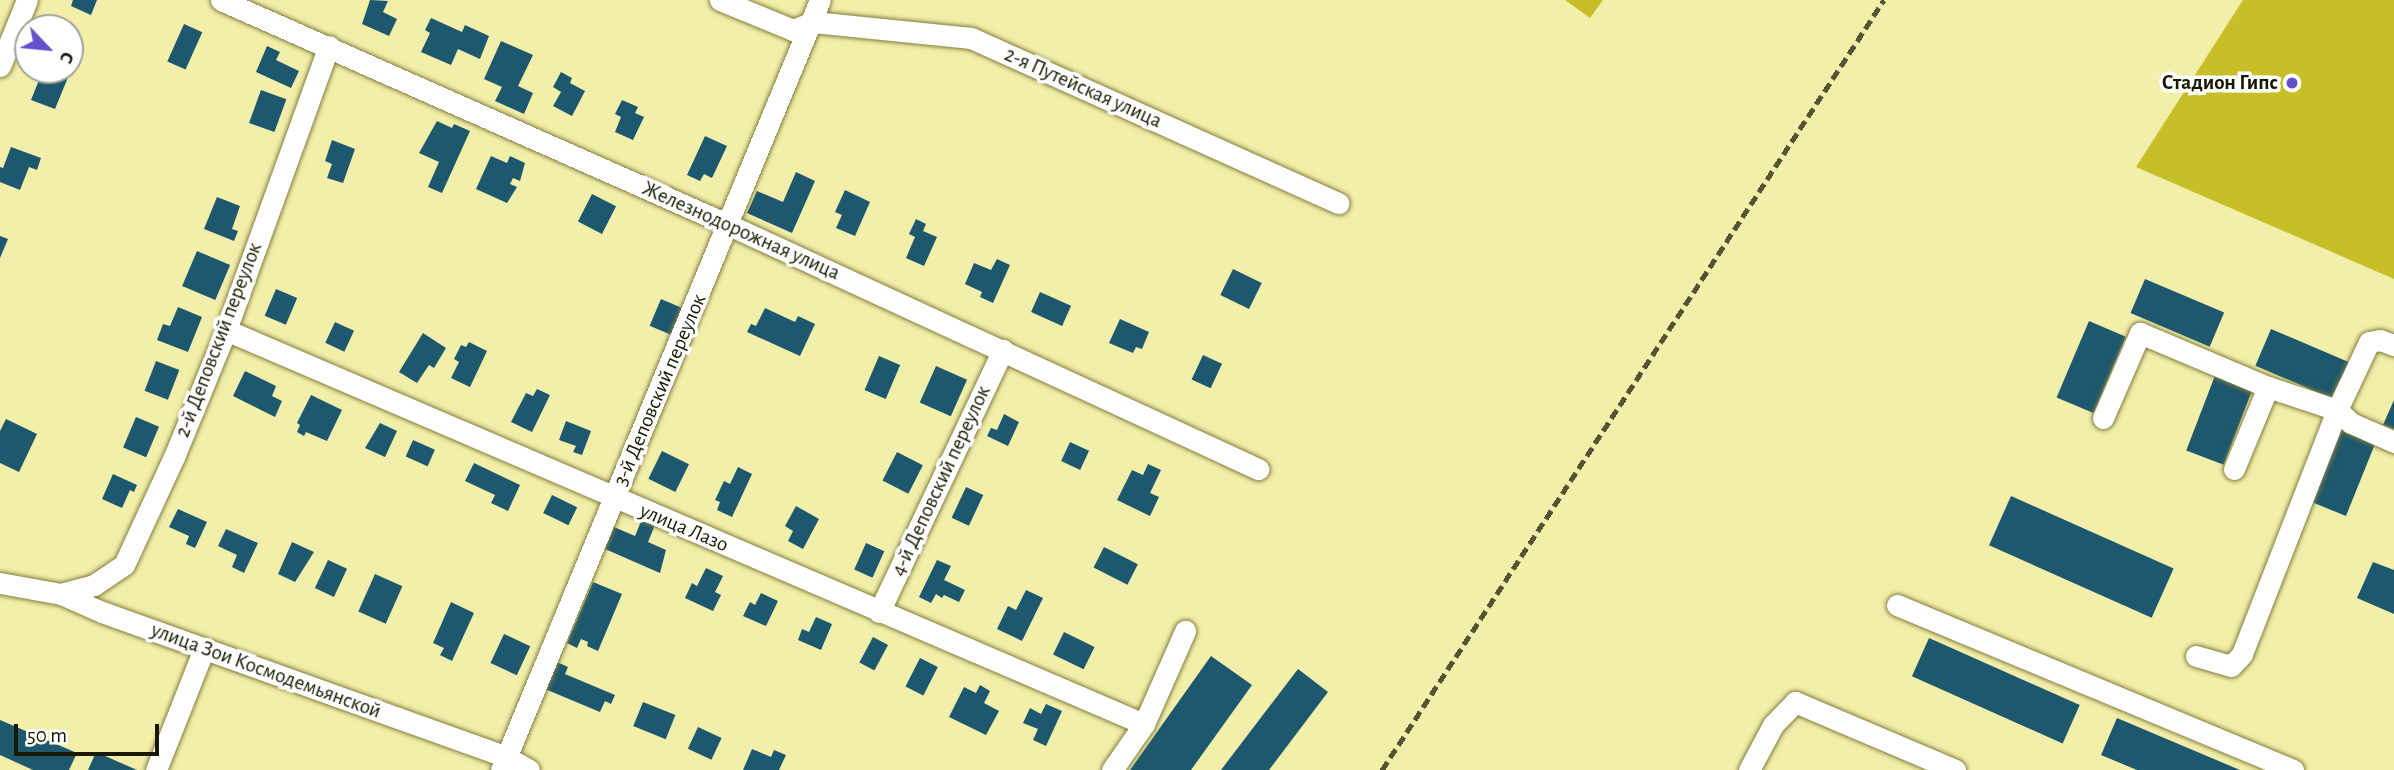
<!DOCTYPE html>
<html>
<head>
<meta charset="utf-8">
<style>
  body { margin:0 }
  #map { position:relative; width:2394px; height:770px; overflow:hidden; background:#f2efab; font-family:"Alegreya Sans",sans-serif }
  div>[style] { position:absolute }
  [style*='--x'] { left:calc(var(--x)*1px); top:calc(var(--y)*1px); width:calc(var(--w)*1px); rotate:calc(var(--a)*1deg) }
  .green>* { inset:0; background:#c7bf27 }
  .building>* { inset:0; background:#1d586e; transform-origin:0 0 }
  .roads { filter:drop-shadow(0 0 2px #817e3d) drop-shadow(0 0 2px #817e3d) }
  .minor>* { height:21px; margin:-10.5px; padding:0 10.5px; transform-origin:10.5px; border-radius:10.5px; background:#fff }
  .rail>* { height:5px; margin-top:-2.5px; transform-origin:0; background:repeating-linear-gradient(90deg,#555430 0 10px,transparent 0 15px) }
  .dots>* { width:19px; height:19px; translate:-50% -50%; box-sizing:border-box; border:4px solid #fff; border-radius:50% }
  span { translate:-50% -50%; white-space:nowrap; text-align:center; line-height:1.15; -webkit-text-stroke:7px #fff; paint-order:stroke }
  .poi-label { font-size:21px; color:#191800; font-weight:700 }
  .right { translate:-100% -50%; text-align:right }
  .street-label { font-size:21px; color:#191800 }
  .north { position:absolute; left:14px; top:14px; width:70px; height:70px; box-sizing:border-box; background:#fff; border:2px solid #a3a399; border-radius:50%; rotate:116deg; font-size:19px; font-weight:700; line-height:28px; text-align:center; color:#191800 }
  .north::after { content:''; display:block; margin:auto; width:24px; height:32px; background:#6550c9; clip-path:polygon(50% 0,100% 100%,50% 72%,0 100%) }
  .scale { position:absolute; left:14px; top:724px; width:145px; height:32px; box-sizing:border-box; border:4px solid #191800; border-top:0; padding-left:9px; font-size:21px; line-height:24px; white-space:nowrap; color:#191800; -webkit-text-stroke:5px #fff; paint-order:stroke }
</style>
</head>
<body>
<div id="map">
  <div class="green">
    <i style="clip-path:polygon(1565px 0,1603px 0,1590px 18px)"></i>
    <i style="clip-path:polygon(2243px 0,2394px 0,2394px 279px,2136px 167px)"></i>
  </div>
  <div class="building">
    <i style="clip-path:polygon(73px 0,97px 0,91px 15px,71px 6px)"></i>
    <i style="clip-path:polygon(370px 0,388px 1px,383px 12px,397px 19px,389px 36px,362px 24px)"></i>
    <i style="clip-path:polygon(431px 18px,462px 32px,465px 25px,489px 36px,480px 59px,458px 49px,451px 65px,421px 52px,430px 33px,425px 30px)"></i>
    <i style="left:184px;top:24px;width:20px;height:41px;rotate:24deg"></i>
    <i style="clip-path:polygon(501px 41px,533px 55px,518px 86px,533px 93px,524px 114px,495px 101px,502px 87px,484px 79px)"></i>
    <i style="clip-path:polygon(267px 46px,280px 52px,276px 60px,299px 71px,291px 88px,256px 72px)"></i>
    <i style="clip-path:polygon(43px 70px,56px 73px,58px 70px,71px 70px,55px 109px,31px 100px)"></i>
    <i style="clip-path:polygon(561px 72px,572px 78px,570px 83px,585px 91px,572px 116px,553px 106px,561px 92px,553px 87px)"></i>
    <i style="left:261px;top:90px;width:27px;height:35px;rotate:20deg"></i>
    <i style="clip-path:polygon(622px 100px,638px 107px,635px 113px,644px 117px,633px 140px,615px 132px,621px 117px,615px 114px)"></i>
    <i style="clip-path:polygon(437px 121px,452px 128px,454px 124px,470px 131px,442px 193px,428px 187px,439px 162px,419px 153px)"></i>
    <i style="clip-path:polygon(705px 136px,727px 146px,712px 178px,704px 174px,700px 181px,687px 175px)"></i>
    <i style="clip-path:polygon(332px 140px,355px 149px,343px 183px,327px 178px,332px 164px,325px 161px)"></i>
    <i style="clip-path:polygon(11px 147px,41px 158px,37px 170px,29px 167px,20px 190px,0 182px,0 167px,3px 168px)"></i>
    <i style="clip-path:polygon(491px 156px,507px 163px,510px 156px,525px 163px,520px 181px,513px 178px,510px 184px,517px 187px,507px 203px,476px 189px)"></i>
    <i style="clip-path:polygon(796px 172px,815px 181px,792px 233px,747px 213px,757px 191px,783px 202px)"></i>
    <i style="clip-path:polygon(845px 190px,870px 202px,855px 236px,836px 228px,842px 215px,835px 212px)"></i>
    <i style="left:592px;top:194px;width:27px;height:31px;rotate:27deg"></i>
    <i style="clip-path:polygon(217px 197px,240px 206px,232px 229px,238px 231px,234px 241px,204px 229px)"></i>
    <i style="clip-path:polygon(916px 219px,926px 224px,923px 231px,937px 237px,924px 266px,906px 258px,915px 237px,909px 234px)"></i>
    <i style="clip-path:polygon(0 236px,8px 239px,0 258px)"></i>
    <i style="left:197px;top:251px;width:36px;height:38px;rotate:23deg"></i>
    <i style="clip-path:polygon(997px 259px,1010px 265px,993px 303px,980px 297px,982px 292px,965px 284px,974px 263px,991px 270px)"></i>
    <i style="left:1233px;top:269px;width:32px;height:29px;rotate:26deg"></i>
    <i style="left:2145px;top:279px;width:86px;height:37px;rotate:23deg"></i>
    <i style="left:276px;top:289px;width:23px;height:29px;rotate:23deg"></i>
    <i style="left:1040px;top:292px;width:34px;height:22px;rotate:24deg"></i>
    <i style="left:661px;top:299px;width:23px;height:29px;rotate:23deg"></i>
    <i style="clip-path:polygon(178px 307px,202px 317px,188px 352px,157px 340px,163px 324px,170px 326px)"></i>
    <i style="clip-path:polygon(765px 308px,795px 322px,798px 316px,815px 324px,800px 356px,747px 332px,751px 324px,756px 326px)"></i>
    <i style="clip-path:polygon(1120px 319px,1149px 332px,1142px 349px,1136px 347px,1133px 353px,1109px 343px)"></i>
    <i style="left:2089px;top:321px;width:40px;height:83px;rotate:23deg"></i>
    <i style="left:335px;top:322px;width:21px;height:23px;rotate:25deg"></i>
    <i style="left:2271px;top:329px;width:88px;height:40px;rotate:23deg"></i>
    <i style="clip-path:polygon(423px 333px,446px 348px,434px 368px,429px 365px,417px 383px,399px 372px)"></i>
    <i style="clip-path:polygon(469px 342px,487px 351px,470px 387px,451px 378px,459px 362px,454px 359px,461px 345px,466px 347px)"></i>
    <i style="left:1203px;top:355px;width:21px;height:27px;rotate:25deg"></i>
    <i style="left:879px;top:356px;width:23px;height:37px;rotate:23deg"></i>
    <i style="left:156px;top:361px;width:25px;height:32px;rotate:21deg"></i>
    <i style="left:936px;top:366px;width:34px;height:40px;rotate:24deg"></i>
    <i style="clip-path:polygon(245px 371px,276px 386px,272px 396px,282px 401px,275px 417px,233px 396px)"></i>
    <i style="left:2216px;top:373px;width:40px;height:83px;rotate:21deg"></i>
    <i style="clip-path:polygon(537px 389px,550px 395px,532px 432px,511px 422px,526px 393px,533px 396px)"></i>
    <i style="clip-path:polygon(311px 395px,342px 410px,327px 441px,306px 432px,304px 436px,297px 432px,300px 425px,297px 423px)"></i>
    <i style="clip-path:polygon(2394px 400px,2394px 429px,2383px 425px)"></i>
    <i style="clip-path:polygon(1004px 414px,1019px 422px,1008px 446px,987px 436px,991px 428px,997px 430px)"></i>
    <i style="left:136px;top:417px;width:25px;height:33px;rotate:23deg"></i>
    <i style="clip-path:polygon(6px 419px,37px 434px,19px 472px,0 463px,0 431px)"></i>
    <i style="clip-path:polygon(566px 421px,591px 431px,582px 455px,573px 452px,576px 446px,559px 440px)"></i>
    <i style="clip-path:polygon(380px 423px,397px 431px,385px 457px,365px 448px)"></i>
    <i style="left:2342px;top:427px;width:37px;height:81px;rotate:22deg"></i>
    <i style="left:413px;top:440px;width:24px;height:18px;rotate:24deg"></i>
    <i style="left:1070px;top:442px;width:21px;height:21px;rotate:25deg"></i>
    <i style="left:662px;top:451px;width:30px;height:31px;rotate:26deg"></i>
    <i style="left:897px;top:452px;width:29px;height:32px;rotate:27deg"></i>
    <i style="clip-path:polygon(474px 463px,520px 485px,508px 511px,491px 503px,495px 495px,465px 481px)"></i>
    <i style="clip-path:polygon(1148px 464px,1161px 470px,1150px 493px,1159px 497px,1150px 516px,1117px 500px,1132px 470px,1143px 475px)"></i>
    <i style="clip-path:polygon(738px 467px,752px 474px,732px 517px,717px 510px,720px 502px,715px 500px,724px 481px,730px 484px)"></i>
    <i style="clip-path:polygon(113px 474px,137px 485px,134px 492px,130px 490px,122px 508px,102px 499px)"></i>
    <i style="left:966px;top:487px;width:19px;height:34px;rotate:25deg"></i>
    <i style="left:552px;top:495px;width:28px;height:20px;rotate:26deg"></i>
    <i style="left:2011px;top:496px;width:178px;height:54px;rotate:24deg"></i>
    <i style="clip-path:polygon(796px 506px,819px 519px,803px 549px,788px 541px,793px 531px,785px 526px)"></i>
    <i style="clip-path:polygon(178px 509px,207px 522px,195px 548px,186px 544px,189px 536px,169px 527px)"></i>
    <i style="clip-path:polygon(642px 519px,655px 525px,648px 542px,666px 550px,660px 573px,605px 549px,614px 527px,635px 536px)"></i>
    <i style="clip-path:polygon(226px 529px,258px 543px,244px 573px,232px 567px,237px 555px,218px 546px)"></i>
    <i style="clip-path:polygon(292px 542px,314px 552px,295px 582px,278px 574px)"></i>
    <i style="left:866px;top:543px;width:20px;height:29px;rotate:24deg"></i>
    <i style="left:1104px;top:547px;width:38px;height:23px;rotate:27deg"></i>
    <i style="left:328px;top:560px;width:21px;height:31px;rotate:25deg"></i>
    <i style="clip-path:polygon(937px 560px,951px 566px,944px 580px,965px 590px,959px 602px,944px 595px,942px 598px,936px 594px,931px 603px,919px 597px)"></i>
    <i style="clip-path:polygon(2373px 562px,2394px 570px,2394px 614px,2357px 598px)"></i>
    <i style="clip-path:polygon(706px 568px,723px 576px,715px 592px,721px 595px,713px 611px,685px 598px,692px 583px,697px 586px)"></i>
    <i style="left:375px;top:574px;width:30px;height:41px;rotate:24deg"></i>
    <i style="clip-path:polygon(593px 582px,622px 594px,598px 651px,587px 646px,588px 642px,581px 639px,577px 648px,567px 643px)"></i>
    <i style="clip-path:polygon(1026px 590px,1043px 598px,1022px 641px,997px 629px,1008px 606px,1016px 610px)"></i>
    <i style="clip-path:polygon(761px 593px,778px 601px,766px 626px,743px 616px,750px 602px,755px 605px)"></i>
    <i style="clip-path:polygon(451px 602px,474px 613px,452px 661px,440px 655px,444px 648px,433px 643px)"></i>
    <i style="clip-path:polygon(816px 617px,832px 624px,821px 650px,798px 640px,802px 629px,809px 632px)"></i>
    <i style="left:1064px;top:632px;width:34px;height:25px;rotate:26deg"></i>
    <i style="left:504px;top:634px;width:29px;height:32px;rotate:25deg"></i>
    <i style="left:873px;top:637px;width:17px;height:29px;rotate:28deg"></i>
    <i style="left:1929px;top:638px;width:165px;height:42px;rotate:24deg"></i>
    <i style="clip-path:polygon(1211px 656px,1252px 685px,1191px 770px,1130px 770px)"></i>
    <i style="left:920px;top:658px;width:20px;height:32px;rotate:27deg"></i>
    <i style="clip-path:polygon(557px 662px,568px 667px,565px 674px,615px 695px,611px 704px,605px 701px,600px 712px,545px 689px)"></i>
    <i style="clip-path:polygon(1298px 669px,1328px 692px,1269px 770px,1221px 770px)"></i>
    <i style="clip-path:polygon(980px 685px,990px 691px,984px 703px,999px 711px,986px 735px,949px 717px,964px 687px,976px 693px)"></i>
    <i style="left:643px;top:702px;width:35px;height:26px;rotate:22deg"></i>
    <i style="clip-path:polygon(1046px 704px,1062px 711px,1046px 746px,1033px 740px,1038px 729px,1023px 723px,1030px 708px,1041px 714px)"></i>
    <i style="clip-path:polygon(2117px 718px,2240px 770px,2137px 770px,2101px 755px)"></i>
    <i style="clip-path:polygon(0 720px,77px 753px,69px 770px,33px 770px,0 755px)"></i>
    <i style="left:698px;top:727px;width:26px;height:24px;rotate:25deg"></i>
    <i style="clip-path:polygon(752px 749px,771px 757px,774px 750px,786px 755px,779px 770px,743px 770px)"></i>
    <i style="clip-path:polygon(96px 752px,137px 770px,88px 770px)"></i>
  </div>
  <div class="roads">
    <div class="minor">
      <i style="--x:221;--y:0;--w:556;--a:23.89"></i>
      <i style="--x:729;--y:225;--w:583;--a:24.76"></i>
      <i style="--x:720;--y:0;--w:79;--a:22.3"></i>
      <i style="--x:793;--y:30;--w:22;--a:-22"></i>
      <i style="--x:813;--y:22;--w:159;--a:5.8"></i>
      <i style="--x:971;--y:38;--w:403;--a:24.2"></i>
      <i style="--x:0;--y:66;--w:71;--a:-67.8"></i>
      <i style="--x:226;--y:330;--w:999;--a:23.23"></i>
      <i style="--x:2103;--y:418;--w:93;--a:-66.5"></i>
      <i style="--x:2140;--y:333;--w:139;--a:22.9"></i>
      <i style="--x:2268;--y:387;--w:73;--a:18.4"></i>
      <i style="--x:2337;--y:410;--w:19;--a:43"></i>
      <i style="--x:2351;--y:423;--w:47;--a:23.8"></i>
      <i style="--x:2234;--y:469;--w:89;--a:-67.5"></i>
      <i style="--x:0;--y:583;--w:62;--a:10.2"></i>
      <i style="--x:61;--y:594;--w:45;--a:23.7"></i>
      <i style="--x:102;--y:612;--w:429;--a:19.7"></i>
      <i style="--x:506;--y:757;--w:26;--a:29"></i>
      <i style="--x:61;--y:594;--w:34;--a:-15"></i>
      <i style="--x:94;--y:585;--w:36;--a:-34"></i>
      <i style="--x:124;--y:565;--w:119;--a:-65.2"></i>
      <i style="--x:174;--y:457;--w:137;--a:-67.7"></i>
      <i style="--x:226;--y:330;--w:302;--a:-70.1"></i>
      <i style="--x:1897;--y:605;--w:429;--a:22.6"></i>
      <i style="--x:879;--y:612;--w:290;--a:-64.7"></i>
      <i style="--x:2196;--y:656;--w:36;--a:16"></i>
      <i style="--x:2231;--y:666;--w:16;--a:-47"></i>
      <i style="--x:2242;--y:654;--w:262;--a:-68.7"></i>
      <i style="--x:2337;--y:410;--w:75;--a:-64.8"></i>
      <i style="--x:2369;--y:342;--w:11;--a:-10"></i>
      <i style="--x:2380;--y:340;--w:15;--a:20"></i>
      <i style="--x:156;--y:770;--w:130;--a:-68.4"></i>
      <i style="--x:501;--y:770;--w:833;--a:-67.5"></i>
      <i style="--x:1112;--y:770;--w:56;--a:-55.2"></i>
      <i style="--x:1144;--y:724;--w:102;--a:-66.2"></i>
      <i style="--x:1749;--y:770;--w:51;--a:-61.9"></i>
      <i style="--x:1773;--y:725;--w:32;--a:-46"></i>
      <i style="--x:1795;--y:702;--w:174;--a:23"></i>
    </div>
  </div>
  <div class="rail">
    <i style="--x:1382;--y:770;--w:919;--a:-56.9"></i>
  </div>
  <div class="dots">
    <i style="left:2292px;top:83px;background:#6550c9"></i>
  </div>
  <div class="poi-label">
    <span class="right" style="left:2278px;top:83px">Стадион Гипс</span>
  </div>
  <div class="street-label">
    <span style="left:1083px;top:88px;rotate:24deg">2-я Путейская улица</span>
    <span style="left:741px;top:231px;rotate:24deg">Железнодорожная улица</span>
    <span style="left:219px;top:340px;rotate:-69deg">2-й Деповский переулок</span>
    <span style="left:660px;top:390px;rotate:-67deg">3-й Деповский переулок</span>
    <span style="left:941px;top:481px;rotate:-65deg">4-й Деповский переулок</span>
    <span style="left:684px;top:528px;rotate:23deg">улица Лазо</span>
    <span style="left:266px;top:671px;rotate:20deg">улица Зои Космодемьянской</span>
  </div>
  <div class="north">С</div>
  <div class="scale">50 m</div>
</div>
</body>
</html>
